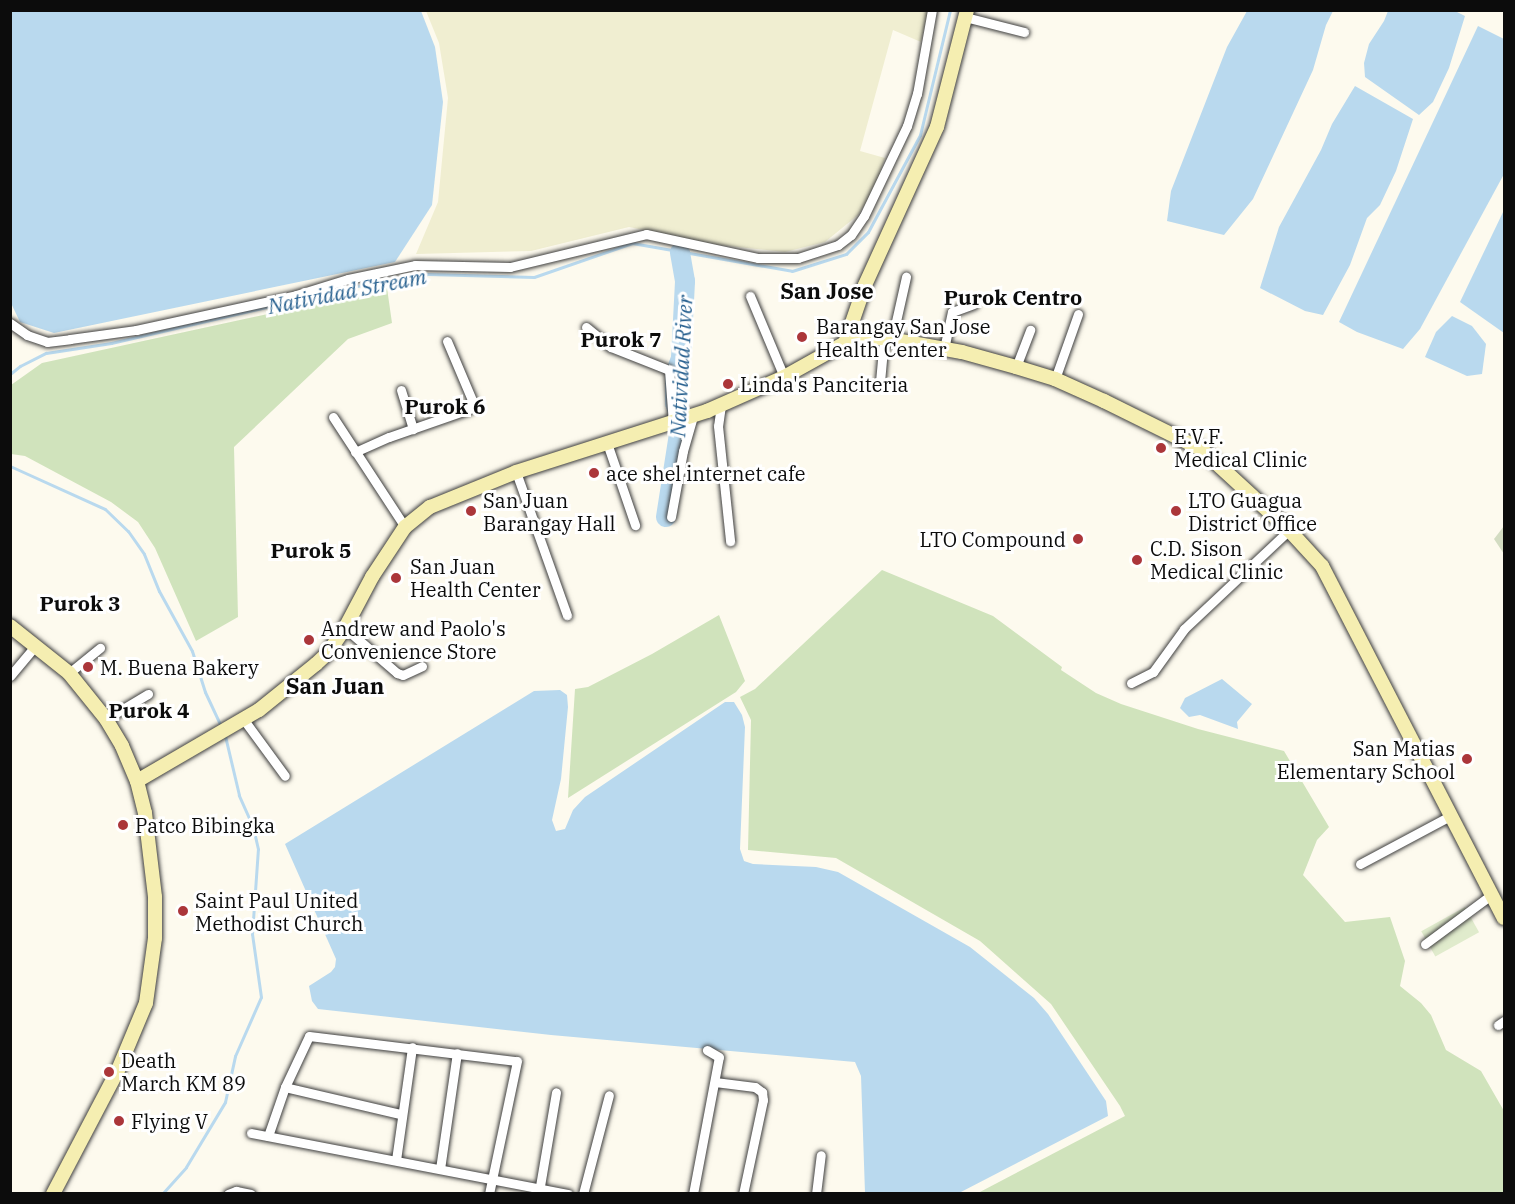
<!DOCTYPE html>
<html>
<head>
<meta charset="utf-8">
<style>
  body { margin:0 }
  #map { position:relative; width:1515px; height:1204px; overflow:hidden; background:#fdfaee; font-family:"IBM Plex Serif",serif }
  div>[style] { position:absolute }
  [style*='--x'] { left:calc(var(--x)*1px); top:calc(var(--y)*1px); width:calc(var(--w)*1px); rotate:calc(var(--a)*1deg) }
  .farmland>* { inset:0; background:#f0eed1 }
  .green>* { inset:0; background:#d0e3bc }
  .cemetery>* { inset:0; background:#d3dcc2 }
  .pitch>* { inset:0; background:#e0ebcc; transform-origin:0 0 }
  .water>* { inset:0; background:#b9d9ee }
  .stream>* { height:3px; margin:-1.5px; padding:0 1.5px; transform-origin:1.5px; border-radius:1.5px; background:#b9d9ee }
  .river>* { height:20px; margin:-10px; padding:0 10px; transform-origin:10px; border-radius:10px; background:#b9d9ee }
  .roads { filter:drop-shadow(0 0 2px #3f3f3f) drop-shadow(0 0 2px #3f3f3f) }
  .street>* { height:9px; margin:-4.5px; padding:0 4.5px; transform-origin:4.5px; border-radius:4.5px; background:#fff }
  .secondary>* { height:14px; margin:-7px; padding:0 7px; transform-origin:7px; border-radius:7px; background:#f5eeb1 }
  .dots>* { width:16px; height:16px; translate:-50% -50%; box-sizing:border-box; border:3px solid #fff; border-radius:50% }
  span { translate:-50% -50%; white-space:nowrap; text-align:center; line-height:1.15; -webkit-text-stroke:6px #fff; paint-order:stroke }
  .poi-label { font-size:20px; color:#0c0c0c }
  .left { translate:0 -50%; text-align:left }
  .right { translate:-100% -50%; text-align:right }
  .water-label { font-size:21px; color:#265f8e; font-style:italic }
  .neighbourhood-label { font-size:21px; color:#0c0c0c; font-weight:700 }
  .quarter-label { font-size:22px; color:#0c0c0c; font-weight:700 }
  .frame { position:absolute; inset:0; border:12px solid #0c0c0c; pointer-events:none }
</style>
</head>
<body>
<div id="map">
  <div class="farmland">
    <i style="clip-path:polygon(426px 11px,928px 11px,921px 42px,893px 30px,860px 151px,885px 158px,874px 191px,858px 215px,825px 242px,785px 252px,718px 245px,629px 227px,531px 251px,416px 254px,438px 202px,448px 98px,439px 43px)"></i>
  </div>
  <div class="green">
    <i style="clip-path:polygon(387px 288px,392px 323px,348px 339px,234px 447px,238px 617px,196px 641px,155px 548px,138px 522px,111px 502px,25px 456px,11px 454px,11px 385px,42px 363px)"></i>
    <i style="clip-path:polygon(882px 570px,993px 616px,1062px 667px,1061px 670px,1096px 693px,1121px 704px,1198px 729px,1284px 751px,1329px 827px,1317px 840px,1303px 875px,1345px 922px,1390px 917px,1405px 961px,1400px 986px,1421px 1003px,1431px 1015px,1446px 1050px,1481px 1071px,1504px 1111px,1504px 1193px,978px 1193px,1125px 1116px,1120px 1106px,1051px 1004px,980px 941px,836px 858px,748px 850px,751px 720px,740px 697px,755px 689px)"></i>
    <i style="clip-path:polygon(719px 615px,745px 681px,736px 692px,568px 798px,575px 689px,588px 687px,652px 654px)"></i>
  </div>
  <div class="cemetery">
    <i style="clip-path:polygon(1504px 526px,1504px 554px,1494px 539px)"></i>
  </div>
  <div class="pitch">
    <i style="left:1465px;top:907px;width:29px;height:50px;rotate:61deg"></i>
  </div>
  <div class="water">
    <i style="clip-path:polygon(10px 11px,421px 11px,435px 47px,443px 102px,432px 205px,395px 262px,54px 333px,20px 322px,10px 301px)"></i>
    <i style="clip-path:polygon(1247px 11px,1333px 11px,1326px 25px,1313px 70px,1253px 199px,1224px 235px,1167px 221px,1171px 191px,1227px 47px)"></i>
    <i style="clip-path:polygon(1388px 11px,1455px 11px,1465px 16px,1449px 68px,1433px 102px,1419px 115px,1365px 77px,1364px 63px,1369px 44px,1384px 21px)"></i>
    <i style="clip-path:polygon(1478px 26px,1504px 39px,1504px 174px,1420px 329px,1403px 349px,1357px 332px,1339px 322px)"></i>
    <i style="clip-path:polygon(1355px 86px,1413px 119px,1396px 171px,1380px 205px,1367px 218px,1350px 265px,1323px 315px,1305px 311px,1260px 288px,1279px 227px,1321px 150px,1332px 124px)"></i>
    <i style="clip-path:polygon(1504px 210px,1504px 333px,1460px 302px)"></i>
    <i style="clip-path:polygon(1452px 316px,1472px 326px,1486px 344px,1482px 374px,1467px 376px,1425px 357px,1436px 332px)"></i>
    <i style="clip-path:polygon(1222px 679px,1252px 704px,1237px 722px,1238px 729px,1200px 715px,1189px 717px,1180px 708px,1185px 698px)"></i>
    <i style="clip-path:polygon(560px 690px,567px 695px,568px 707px,561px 779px,552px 820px,556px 831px,565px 829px,573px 810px,585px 797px,725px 702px,734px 702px,742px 715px,745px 727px,740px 849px,744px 861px,753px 864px,816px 867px,838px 872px,970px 947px,1034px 998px,1048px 1014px,1106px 1101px,1108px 1116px,959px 1193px,865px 1193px,861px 1076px,855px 1062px,551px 1035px,318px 1009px,312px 1001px,309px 986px,331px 972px,335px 967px,336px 959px,285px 844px,534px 691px)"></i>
  </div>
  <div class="stream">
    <i style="--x:10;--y:374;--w:13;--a:-39"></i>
    <i style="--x:20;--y:366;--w:29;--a:-27"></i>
    <i style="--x:46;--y:353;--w:66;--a:-8.7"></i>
    <i style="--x:111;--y:343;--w:246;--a:-13.1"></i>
    <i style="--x:351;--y:287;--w:78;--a:-9.6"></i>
    <i style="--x:428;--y:274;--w:106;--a:1.6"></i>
    <i style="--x:534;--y:277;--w:104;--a:-19.1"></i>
    <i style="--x:632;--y:243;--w:162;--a:9.9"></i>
    <i style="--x:792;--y:271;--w:57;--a:-17.5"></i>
    <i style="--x:846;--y:254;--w:31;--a:-45"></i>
    <i style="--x:868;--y:232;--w:110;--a:-61.8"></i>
    <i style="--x:920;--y:135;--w:129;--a:-76.5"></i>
    <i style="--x:10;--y:466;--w:104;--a:24.4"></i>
    <i style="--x:105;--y:509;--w:32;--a:44"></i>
    <i style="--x:128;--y:531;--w:28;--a:55"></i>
    <i style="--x:144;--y:554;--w:40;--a:68"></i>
    <i style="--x:159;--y:591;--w:68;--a:61.2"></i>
    <i style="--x:192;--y:651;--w:43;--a:72.4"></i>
    <i style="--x:205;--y:692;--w:38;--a:65"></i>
    <i style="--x:162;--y:1194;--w:36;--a:-48"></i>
    <i style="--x:186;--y:1167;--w:76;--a:-59"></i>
    <i style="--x:225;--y:1102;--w:47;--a:-77.7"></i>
    <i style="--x:235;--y:1056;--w:64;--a:-66.2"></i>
    <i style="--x:261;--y:997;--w:64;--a:-98.1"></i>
    <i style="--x:252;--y:934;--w:85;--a:-86"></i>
    <i style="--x:258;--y:849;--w:23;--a:-103"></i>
    <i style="--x:253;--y:827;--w:35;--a:-114"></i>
    <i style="--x:239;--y:795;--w:61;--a:-103.3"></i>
  </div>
  <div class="river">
    <i style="--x:666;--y:517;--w:97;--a:-81.1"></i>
    <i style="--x:681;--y:421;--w:19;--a:-108"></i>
    <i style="--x:675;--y:403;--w:29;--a:-90"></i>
    <i style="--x:675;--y:374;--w:17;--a:-69"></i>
    <i style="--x:681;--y:358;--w:77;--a:-87"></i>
    <i style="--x:685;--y:281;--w:29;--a:-100"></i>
  </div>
  <div class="roads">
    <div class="street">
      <i style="--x:965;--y:17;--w:61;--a:14.3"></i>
      <i style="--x:750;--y:296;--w:88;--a:67.2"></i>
      <i style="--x:10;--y:323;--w:21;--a:35"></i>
      <i style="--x:27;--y:335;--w:21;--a:19"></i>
      <i style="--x:47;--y:342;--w:23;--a:-7"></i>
      <i style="--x:70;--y:339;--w:67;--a:-7.8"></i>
      <i style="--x:136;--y:330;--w:164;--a:-12.3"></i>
      <i style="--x:296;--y:295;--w:54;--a:-17.1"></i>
      <i style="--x:348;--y:279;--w:68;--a:-11.8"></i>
      <i style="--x:415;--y:265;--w:95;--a:1.2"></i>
      <i style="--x:510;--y:267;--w:140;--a:-13.6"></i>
      <i style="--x:646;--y:234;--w:115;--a:12.1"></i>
      <i style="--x:758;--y:258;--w:40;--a:0"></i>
      <i style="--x:798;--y:258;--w:42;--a:-18"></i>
      <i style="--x:838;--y:245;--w:16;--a:-38"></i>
      <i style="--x:851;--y:235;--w:23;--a:-56"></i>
      <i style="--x:864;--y:216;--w:100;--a:-64.5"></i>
      <i style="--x:907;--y:126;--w:34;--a:-73"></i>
      <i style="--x:917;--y:94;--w:85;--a:-79.9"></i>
      <i style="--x:586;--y:327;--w:32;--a:39"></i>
      <i style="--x:611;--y:347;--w:62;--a:21.6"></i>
      <i style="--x:669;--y:370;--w:53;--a:85.7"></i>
      <i style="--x:892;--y:339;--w:64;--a:-77.3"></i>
      <i style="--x:944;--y:349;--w:38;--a:-78"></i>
      <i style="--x:952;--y:312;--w:23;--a:-20"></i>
      <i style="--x:1016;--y:367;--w:40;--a:-69"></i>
      <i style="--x:1055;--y:379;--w:69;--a:-70.5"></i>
      <i style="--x:880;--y:382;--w:44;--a:-84.8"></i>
      <i style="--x:401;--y:390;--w:41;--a:72.9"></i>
      <i style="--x:721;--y:405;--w:21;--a:98"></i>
      <i style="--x:718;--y:426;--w:116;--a:84"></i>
      <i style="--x:333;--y:417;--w:131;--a:56.8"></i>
      <i style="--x:607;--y:443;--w:87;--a:71.1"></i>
      <i style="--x:355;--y:452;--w:37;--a:-24"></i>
      <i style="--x:389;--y:437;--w:85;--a:-19.3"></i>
      <i style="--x:469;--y:409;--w:9;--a:-72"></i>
      <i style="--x:472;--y:400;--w:64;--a:-113"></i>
      <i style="--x:516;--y:472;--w:152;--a:70.4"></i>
      <i style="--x:671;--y:517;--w:67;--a:-79.7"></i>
      <i style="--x:683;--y:451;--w:36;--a:-74"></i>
      <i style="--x:345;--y:628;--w:69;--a:40.9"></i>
      <i style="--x:397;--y:673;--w:6;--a:18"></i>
      <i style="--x:403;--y:675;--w:21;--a:-25"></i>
      <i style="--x:69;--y:673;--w:40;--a:-39"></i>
      <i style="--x:10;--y:676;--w:40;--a:-50"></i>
      <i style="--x:1131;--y:683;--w:25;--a:-27"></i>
      <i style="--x:1153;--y:672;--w:53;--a:-54.2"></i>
      <i style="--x:1184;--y:629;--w:144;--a:-43.3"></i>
      <i style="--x:106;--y:719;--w:49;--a:-30.8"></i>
      <i style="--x:244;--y:720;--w:69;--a:53.8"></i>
      <i style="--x:1360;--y:864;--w:102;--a:-28.1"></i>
      <i style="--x:1425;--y:944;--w:82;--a:-36.6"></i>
      <i style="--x:1498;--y:1025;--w:7;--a:-34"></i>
      <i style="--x:715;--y:1082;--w:40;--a:7.1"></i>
      <i style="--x:755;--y:1087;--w:9;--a:36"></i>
      <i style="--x:762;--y:1092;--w:8;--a:83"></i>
      <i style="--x:763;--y:1100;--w:96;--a:102"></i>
      <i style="--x:400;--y:1114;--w:118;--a:-166.8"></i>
      <i style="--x:285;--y:1087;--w:56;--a:-64.8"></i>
      <i style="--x:309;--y:1036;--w:209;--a:6.9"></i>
      <i style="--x:517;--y:1061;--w:136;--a:101.9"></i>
      <i style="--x:251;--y:1133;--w:323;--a:10.9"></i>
      <i style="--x:268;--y:1136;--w:52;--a:-70.9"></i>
      <i style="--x:396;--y:1160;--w:114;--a:-81.9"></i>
      <i style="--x:440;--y:1169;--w:117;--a:-81.7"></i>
      <i style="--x:540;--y:1186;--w:95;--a:-80.3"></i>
      <i style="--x:228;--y:1194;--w:9;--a:-21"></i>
      <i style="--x:236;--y:1191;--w:15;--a:11"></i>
      <i style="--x:583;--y:1194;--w:102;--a:-75.3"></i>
      <i style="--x:693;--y:1194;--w:139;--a:-79.3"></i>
      <i style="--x:719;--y:1057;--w:14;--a:-150"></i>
      <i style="--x:816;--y:1194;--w:39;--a:-83"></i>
    </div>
    <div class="secondary">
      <i style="--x:845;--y:343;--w:61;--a:-71"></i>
      <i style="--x:865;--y:285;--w:174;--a:-65.5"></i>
      <i style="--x:937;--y:127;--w:121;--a:-75.6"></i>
      <i style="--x:10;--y:626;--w:75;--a:38.5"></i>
      <i style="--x:69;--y:673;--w:59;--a:51.2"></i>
      <i style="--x:106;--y:719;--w:31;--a:59"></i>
      <i style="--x:122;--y:746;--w:38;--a:67"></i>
      <i style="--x:137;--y:781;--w:33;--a:76"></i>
      <i style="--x:145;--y:813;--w:85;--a:83.2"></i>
      <i style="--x:155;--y:897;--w:41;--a:90"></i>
      <i style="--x:155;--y:938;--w:66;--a:97.9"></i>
      <i style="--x:146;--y:1003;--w:73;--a:112.7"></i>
      <i style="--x:118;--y:1070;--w:140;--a:117.7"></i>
      <i style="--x:137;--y:781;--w:141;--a:-30.2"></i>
      <i style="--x:259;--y:710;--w:73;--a:-38.9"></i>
      <i style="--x:316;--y:664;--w:16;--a:-43"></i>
      <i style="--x:328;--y:653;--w:30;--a:-56"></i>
      <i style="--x:345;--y:628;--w:58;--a:-62.1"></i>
      <i style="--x:372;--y:577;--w:60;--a:-56.6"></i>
      <i style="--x:405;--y:527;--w:32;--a:-39"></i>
      <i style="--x:430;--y:507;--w:93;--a:-22.1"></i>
      <i style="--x:516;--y:472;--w:201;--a:-17.7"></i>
      <i style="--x:707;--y:411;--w:84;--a:-23.8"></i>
      <i style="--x:784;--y:377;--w:70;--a:-29.1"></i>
      <i style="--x:845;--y:343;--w:21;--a:-14"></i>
      <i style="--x:865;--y:338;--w:19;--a:0"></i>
      <i style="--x:884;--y:338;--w:79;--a:10.2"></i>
      <i style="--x:962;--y:352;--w:56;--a:15.5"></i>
      <i style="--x:1016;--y:367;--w:41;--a:17.1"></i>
      <i style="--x:1055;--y:379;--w:54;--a:24.2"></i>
      <i style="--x:1104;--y:401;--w:108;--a:26.3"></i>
      <i style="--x:1201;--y:449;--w:120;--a:42.6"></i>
      <i style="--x:1289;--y:530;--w:49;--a:47.5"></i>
      <i style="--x:1322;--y:566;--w:396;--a:62.7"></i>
    </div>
  </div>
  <div class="dots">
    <i style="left:802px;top:337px;background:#ab363a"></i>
    <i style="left:728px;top:384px;background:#ab363a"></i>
    <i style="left:1161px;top:448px;background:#ab363a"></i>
    <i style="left:594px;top:473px;background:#ab363a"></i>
    <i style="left:471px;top:511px;background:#ab363a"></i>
    <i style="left:1176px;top:511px;background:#ab363a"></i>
    <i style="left:1078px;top:539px;background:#ab363a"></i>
    <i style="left:1137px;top:560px;background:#ab363a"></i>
    <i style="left:396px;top:578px;background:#ab363a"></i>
    <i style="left:309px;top:640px;background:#ab363a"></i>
    <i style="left:88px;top:667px;background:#ab363a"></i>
    <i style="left:1467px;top:759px;background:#ab363a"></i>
    <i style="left:123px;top:825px;background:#ab363a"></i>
    <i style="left:183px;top:911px;background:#ab363a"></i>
    <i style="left:109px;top:1072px;background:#ab363a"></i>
    <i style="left:119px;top:1121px;background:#ab363a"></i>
  </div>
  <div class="poi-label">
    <span class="left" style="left:816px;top:338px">Barangay San Jose<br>Health Center</span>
    <span class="left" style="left:740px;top:384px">Linda's Panciteria</span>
    <span class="left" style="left:1174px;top:448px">E.V.F.<br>Medical Clinic</span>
    <span class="left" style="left:606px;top:473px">ace shel internet cafe</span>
    <span class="left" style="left:483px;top:512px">San Juan<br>Barangay Hall</span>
    <span class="left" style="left:1188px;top:512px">LTO Guagua<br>District Office</span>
    <span class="right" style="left:1066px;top:539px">LTO Compound</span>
    <span class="left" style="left:1150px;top:560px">C.D. Sison<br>Medical Clinic</span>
    <span class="left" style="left:410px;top:578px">San Juan<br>Health Center</span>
    <span class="left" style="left:321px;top:640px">Andrew and Paolo's<br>Convenience Store</span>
    <span class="left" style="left:100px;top:667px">M. Buena Bakery</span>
    <span class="right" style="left:1455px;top:760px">San Matias<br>Elementary School</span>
    <span class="left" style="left:135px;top:825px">Patco Bibingka</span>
    <span class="left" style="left:195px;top:912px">Saint Paul United<br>Methodist Church</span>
    <span class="left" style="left:121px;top:1072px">Death<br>March KM 89</span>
    <span class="left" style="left:131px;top:1121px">Flying V</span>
  </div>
  <div class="water-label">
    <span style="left:347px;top:291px;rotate:-11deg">Natividad Stream</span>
    <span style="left:681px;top:366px;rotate:-87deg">Natividad River</span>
  </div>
  <div class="neighbourhood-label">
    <span style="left:1013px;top:297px">Purok Centro</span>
    <span style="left:621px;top:339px">Purok 7</span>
    <span style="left:445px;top:406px">Purok 6</span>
    <span style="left:311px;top:550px">Purok 5</span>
    <span style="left:80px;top:603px">Purok 3</span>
    <span style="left:149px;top:710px">Purok 4</span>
  </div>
  <div class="quarter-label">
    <span style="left:827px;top:291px">San Jose</span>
    <span style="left:335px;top:686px">San Juan</span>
  </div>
  <div class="frame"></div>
</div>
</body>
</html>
